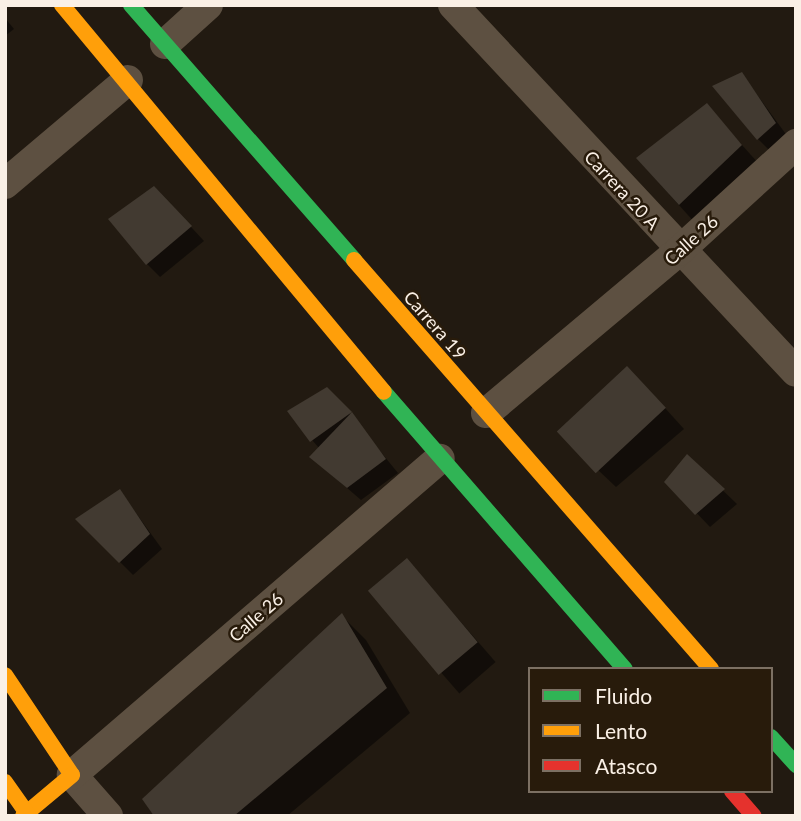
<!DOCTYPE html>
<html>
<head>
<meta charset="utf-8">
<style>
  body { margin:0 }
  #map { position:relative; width:801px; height:821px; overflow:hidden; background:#221a11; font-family:Lato,sans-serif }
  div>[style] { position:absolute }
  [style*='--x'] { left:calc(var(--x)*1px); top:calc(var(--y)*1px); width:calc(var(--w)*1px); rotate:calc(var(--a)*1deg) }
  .shadow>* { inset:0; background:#0007; transform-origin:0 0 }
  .building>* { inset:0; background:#423a31; transform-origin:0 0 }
  .street>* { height:30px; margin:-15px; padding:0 15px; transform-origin:15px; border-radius:15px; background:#5d5041 }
  .fast>* { height:16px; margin:-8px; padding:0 8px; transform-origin:8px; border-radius:8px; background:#30b455 }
  .slow>* { height:16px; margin:-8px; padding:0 8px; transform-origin:8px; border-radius:8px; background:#ff9f0a }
  .jam>* { height:16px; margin:-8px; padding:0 8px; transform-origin:8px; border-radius:8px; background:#e5322d }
  span { translate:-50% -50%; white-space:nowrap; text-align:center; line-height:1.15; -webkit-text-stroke:5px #281b0b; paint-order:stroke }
  .street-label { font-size:18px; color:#faf0e6 }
  .frame { position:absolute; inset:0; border:7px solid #faf0e6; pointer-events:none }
  .legend { position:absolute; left:528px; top:667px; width:245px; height:126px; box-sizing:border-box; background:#281b0b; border:2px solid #7c7063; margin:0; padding:9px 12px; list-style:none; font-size:21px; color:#faf0e6 }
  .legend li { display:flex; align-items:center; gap:14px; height:35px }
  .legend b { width:35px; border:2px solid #7c7063 }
</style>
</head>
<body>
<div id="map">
  <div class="shadow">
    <i style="clip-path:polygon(5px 18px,14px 29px,5px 36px)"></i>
    <i style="clip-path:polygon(742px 74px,788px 137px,771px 152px,758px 139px)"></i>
    <i style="left:706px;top:105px;width:81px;height:87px;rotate:48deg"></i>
    <i style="clip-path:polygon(168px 202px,204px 241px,160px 277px,147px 264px)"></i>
    <i style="clip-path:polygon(646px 387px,684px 429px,616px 487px,579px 452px)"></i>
    <i style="clip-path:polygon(340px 402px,398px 473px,361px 500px,311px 457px,319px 448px,312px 440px)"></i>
    <i style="clip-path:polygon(688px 457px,737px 504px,710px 527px,667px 482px)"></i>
    <i style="clip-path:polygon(120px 491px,162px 549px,133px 575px,78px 520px)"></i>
    <i style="left:407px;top:560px;width:135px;height:48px;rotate:49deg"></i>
    <i style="clip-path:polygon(342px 616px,366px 640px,410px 713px,287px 816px,156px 816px)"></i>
  </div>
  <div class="building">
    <i style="clip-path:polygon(742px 72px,776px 123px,757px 140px,712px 86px)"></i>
    <i style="clip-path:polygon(707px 103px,742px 145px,679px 205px,636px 158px)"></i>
    <i style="clip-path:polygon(154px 186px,192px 226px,146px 265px,108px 219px)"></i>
    <i style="left:627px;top:366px;width:57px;height:96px;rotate:47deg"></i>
    <i style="clip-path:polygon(327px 387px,352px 412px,310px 442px,287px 411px)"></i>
    <i style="clip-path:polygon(352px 412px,386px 459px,347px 488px,309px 457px)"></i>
    <i style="clip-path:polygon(687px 454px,725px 489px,695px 515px,664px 482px)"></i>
    <i style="clip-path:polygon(120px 489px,150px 534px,119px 563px,75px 519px)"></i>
    <i style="left:407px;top:558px;width:110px;height:51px;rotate:50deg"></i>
    <i style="clip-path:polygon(342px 613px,387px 688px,234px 816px,154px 816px,142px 799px)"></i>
  </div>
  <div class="street">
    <i style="--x:453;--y:5;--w:502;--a:46.94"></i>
    <i style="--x:165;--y:44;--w:58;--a:-42.2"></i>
    <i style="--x:5;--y:184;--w:161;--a:-40.2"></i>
    <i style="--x:486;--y:413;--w:252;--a:-40"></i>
    <i style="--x:679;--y:251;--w:159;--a:-42.4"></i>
    <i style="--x:108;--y:816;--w:55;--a:-131.3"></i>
    <i style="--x:72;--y:775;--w:485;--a:-40.7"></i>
  </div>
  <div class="fast">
    <i style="--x:131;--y:5;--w:339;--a:48.8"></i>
    <i style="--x:384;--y:392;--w:367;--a:49"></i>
    <i style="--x:771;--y:737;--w:38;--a:48"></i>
  </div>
  <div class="slow">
    <i style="--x:62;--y:5;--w:503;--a:50.24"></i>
    <i style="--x:354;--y:260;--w:543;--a:48.88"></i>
    <i style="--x:5;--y:675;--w:120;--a:56.2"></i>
    <i style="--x:72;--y:775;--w:64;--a:140.1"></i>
    <i style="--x:5;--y:782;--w:42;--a:54.8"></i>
  </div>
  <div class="jam">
    <i style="--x:732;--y:791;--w:33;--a:49"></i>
  </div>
  <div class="street-label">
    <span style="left:622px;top:190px;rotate:47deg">Carrera 20 A</span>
    <span style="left:691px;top:240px;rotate:-42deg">Calle 26</span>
    <span style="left:435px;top:325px;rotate:49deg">Carrera 19</span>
    <span style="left:256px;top:617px;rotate:-41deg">Calle 26</span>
  </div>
  <div class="frame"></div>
  <ul class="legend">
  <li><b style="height:9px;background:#30b455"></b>Fluido</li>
  <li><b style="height:9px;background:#ff9f0a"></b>Lento</li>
  <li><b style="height:9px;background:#e5322d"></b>Atasco</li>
  </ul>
</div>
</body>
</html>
